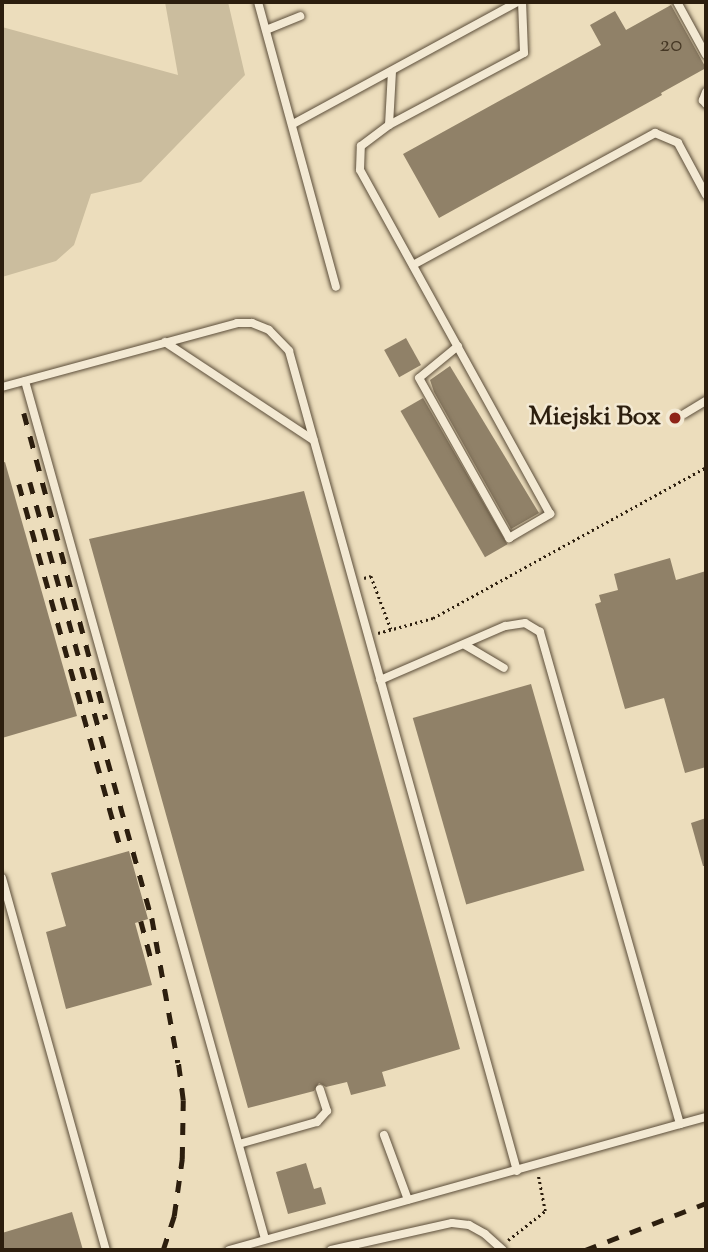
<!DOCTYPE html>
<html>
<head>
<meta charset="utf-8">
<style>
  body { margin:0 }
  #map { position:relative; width:708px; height:1252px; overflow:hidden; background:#ecddbc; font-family:"Sorts Mill Goudy",serif }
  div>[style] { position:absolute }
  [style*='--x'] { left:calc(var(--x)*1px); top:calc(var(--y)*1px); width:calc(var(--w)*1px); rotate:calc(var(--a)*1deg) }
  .green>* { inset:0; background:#cbbd9e }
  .building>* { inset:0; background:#908168; transform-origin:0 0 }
  .path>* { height:2.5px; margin-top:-1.25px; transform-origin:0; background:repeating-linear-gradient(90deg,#2c1e0e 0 2px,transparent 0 5.5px) }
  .roads { filter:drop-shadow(0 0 2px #5c4e3a) drop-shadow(0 0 2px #5c4e3a) }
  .lane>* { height:8px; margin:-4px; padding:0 4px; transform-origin:4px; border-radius:4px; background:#f3e9d3 }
  .rail>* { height:4.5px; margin-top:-2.25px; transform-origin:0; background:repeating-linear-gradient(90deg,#2c1e0e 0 12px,transparent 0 24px) }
  .dots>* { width:19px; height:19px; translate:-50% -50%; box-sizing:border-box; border:4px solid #f3e9d3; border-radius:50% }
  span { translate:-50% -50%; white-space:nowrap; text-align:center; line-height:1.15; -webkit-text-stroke:5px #f3e9d3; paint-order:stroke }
  .number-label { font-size:23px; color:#453724 }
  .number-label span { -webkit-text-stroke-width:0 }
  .poi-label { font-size:26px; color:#2c1e0e; font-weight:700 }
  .right { translate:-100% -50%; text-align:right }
  .frame { position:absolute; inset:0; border:4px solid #2c1e0e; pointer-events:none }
</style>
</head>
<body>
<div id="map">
  <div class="green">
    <i style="clip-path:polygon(165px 2px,228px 2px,245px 75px,141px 182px,91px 194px,74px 245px,56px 261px,2px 277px,2px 27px,178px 75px)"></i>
  </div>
  <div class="building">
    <i style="clip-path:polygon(671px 5px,706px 68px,661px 93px,662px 95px,439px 218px,403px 154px,601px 45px,590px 25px,615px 11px,626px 30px)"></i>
    <i style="left:406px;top:338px;width:31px;height:25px;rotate:61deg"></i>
    <i style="clip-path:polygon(450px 366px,539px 513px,511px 529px,434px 392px,430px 380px)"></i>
    <i style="left:423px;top:398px;width:169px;height:26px;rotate:60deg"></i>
    <i style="clip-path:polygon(5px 462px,77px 716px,2px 738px,2px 463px)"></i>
    <i style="clip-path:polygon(304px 491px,460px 1049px,382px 1072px,386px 1086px,351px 1095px,347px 1082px,326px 1087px,319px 1083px,314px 1091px,248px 1108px,89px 539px)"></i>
    <i style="clip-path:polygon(670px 558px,676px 580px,706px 571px,706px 767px,685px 773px,664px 698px,625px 709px,595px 604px,601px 602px,599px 595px,618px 590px,614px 574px)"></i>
    <i style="left:531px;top:684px;width:194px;height:123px;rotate:74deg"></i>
    <i style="clip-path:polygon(706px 818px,706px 866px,703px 866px,691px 823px)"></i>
    <i style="clip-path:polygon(129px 851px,148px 919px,135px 923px,152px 985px,66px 1009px,46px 932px,66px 926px,51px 873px)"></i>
    <i style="clip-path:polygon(306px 1163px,314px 1189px,321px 1187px,326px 1204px,288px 1214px,276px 1172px)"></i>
    <i style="clip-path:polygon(72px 1212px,83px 1250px,2px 1250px,2px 1233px)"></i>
  </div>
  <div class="path">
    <i style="--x:364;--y:578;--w:7;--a:-16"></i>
    <i style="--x:371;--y:576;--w:57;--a:69.3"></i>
    <i style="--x:378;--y:633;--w:57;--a:-15.3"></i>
    <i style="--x:433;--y:618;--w:312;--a:-28.9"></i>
    <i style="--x:508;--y:1240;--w:47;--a:-38.1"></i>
    <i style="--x:545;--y:1211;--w:38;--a:-101"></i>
  </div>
  <div class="roads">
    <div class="lane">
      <i style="--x:258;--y:2;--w:295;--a:74.7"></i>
      <i style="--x:677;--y:2;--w:60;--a:61.3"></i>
      <i style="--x:266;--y:30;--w:37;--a:-22"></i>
      <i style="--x:706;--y:92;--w:9;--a:111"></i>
      <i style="--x:703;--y:100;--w:5;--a:53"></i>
      <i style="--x:293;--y:124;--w:256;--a:-28.5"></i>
      <i style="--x:389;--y:125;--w:54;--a:-86.8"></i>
      <i style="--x:413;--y:265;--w:276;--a:-28.6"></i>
      <i style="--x:655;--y:133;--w:25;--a:23"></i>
      <i style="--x:678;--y:143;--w:59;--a:61.7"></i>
      <i style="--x:165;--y:342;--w:178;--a:33.5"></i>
      <i style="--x:458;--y:346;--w:50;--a:140.6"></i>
      <i style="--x:419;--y:378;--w:184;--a:60.6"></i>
      <i style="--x:509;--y:538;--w:48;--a:-30.3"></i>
      <i style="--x:550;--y:514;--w:393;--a:-118.9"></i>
      <i style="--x:360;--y:170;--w:24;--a:-88"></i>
      <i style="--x:361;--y:146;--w:35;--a:-37"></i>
      <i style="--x:389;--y:125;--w:153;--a:-28.1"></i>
      <i style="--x:524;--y:53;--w:51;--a:-92.2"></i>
      <i style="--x:25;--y:381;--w:891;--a:74.37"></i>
      <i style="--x:2;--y:387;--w:244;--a:-15.2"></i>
      <i style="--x:237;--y:323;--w:15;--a:0"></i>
      <i style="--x:252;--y:323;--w:18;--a:22"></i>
      <i style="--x:269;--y:330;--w:29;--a:46"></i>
      <i style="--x:289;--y:351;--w:851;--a:74.46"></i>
      <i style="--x:684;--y:414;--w:26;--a:-31"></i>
      <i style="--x:465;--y:645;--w:45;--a:30.5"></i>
      <i style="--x:2;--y:878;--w:386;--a:74.4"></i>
      <i style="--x:680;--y:1124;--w:27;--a:-15"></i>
      <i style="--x:384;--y:1135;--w:69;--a:69.7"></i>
      <i style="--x:239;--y:1144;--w:81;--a:-15.8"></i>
      <i style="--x:317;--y:1122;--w:15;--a:-48"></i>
      <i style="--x:327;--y:1111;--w:23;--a:-108"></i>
      <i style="--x:229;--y:1250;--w:468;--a:-15.6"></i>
      <i style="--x:680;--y:1124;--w:512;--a:-105.88"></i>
      <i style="--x:540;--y:632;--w:17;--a:-149"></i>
      <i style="--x:525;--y:623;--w:20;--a:171"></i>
      <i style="--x:505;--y:626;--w:136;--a:156.6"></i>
      <i style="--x:331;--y:1250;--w:124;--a:-12.6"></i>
      <i style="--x:452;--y:1223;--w:17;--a:7"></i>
      <i style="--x:469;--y:1225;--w:18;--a:29"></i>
      <i style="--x:485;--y:1234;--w:24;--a:42"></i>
    </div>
  </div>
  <div class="rail">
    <i style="--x:24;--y:413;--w:317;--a:75"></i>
    <i style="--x:30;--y:482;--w:453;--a:74.4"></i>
    <i style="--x:152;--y:918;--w:147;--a:79.8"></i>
    <i style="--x:19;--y:484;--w:383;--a:74.4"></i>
    <i style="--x:141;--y:921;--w:47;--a:75.1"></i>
    <i style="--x:163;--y:1250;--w:36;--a:-72"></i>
    <i style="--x:174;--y:1216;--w:58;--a:-82"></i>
    <i style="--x:182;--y:1159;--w:59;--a:-89"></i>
    <i style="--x:183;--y:1100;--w:46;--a:-97.4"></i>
    <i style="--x:585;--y:1250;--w:130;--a:-21.2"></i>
  </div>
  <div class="dots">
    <i style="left:675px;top:418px;background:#8f2418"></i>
  </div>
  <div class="number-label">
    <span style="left:671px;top:46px">20</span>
  </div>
  <div class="poi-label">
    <span class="right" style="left:661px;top:418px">Miejski Box</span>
  </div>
  <div class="frame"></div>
</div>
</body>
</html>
